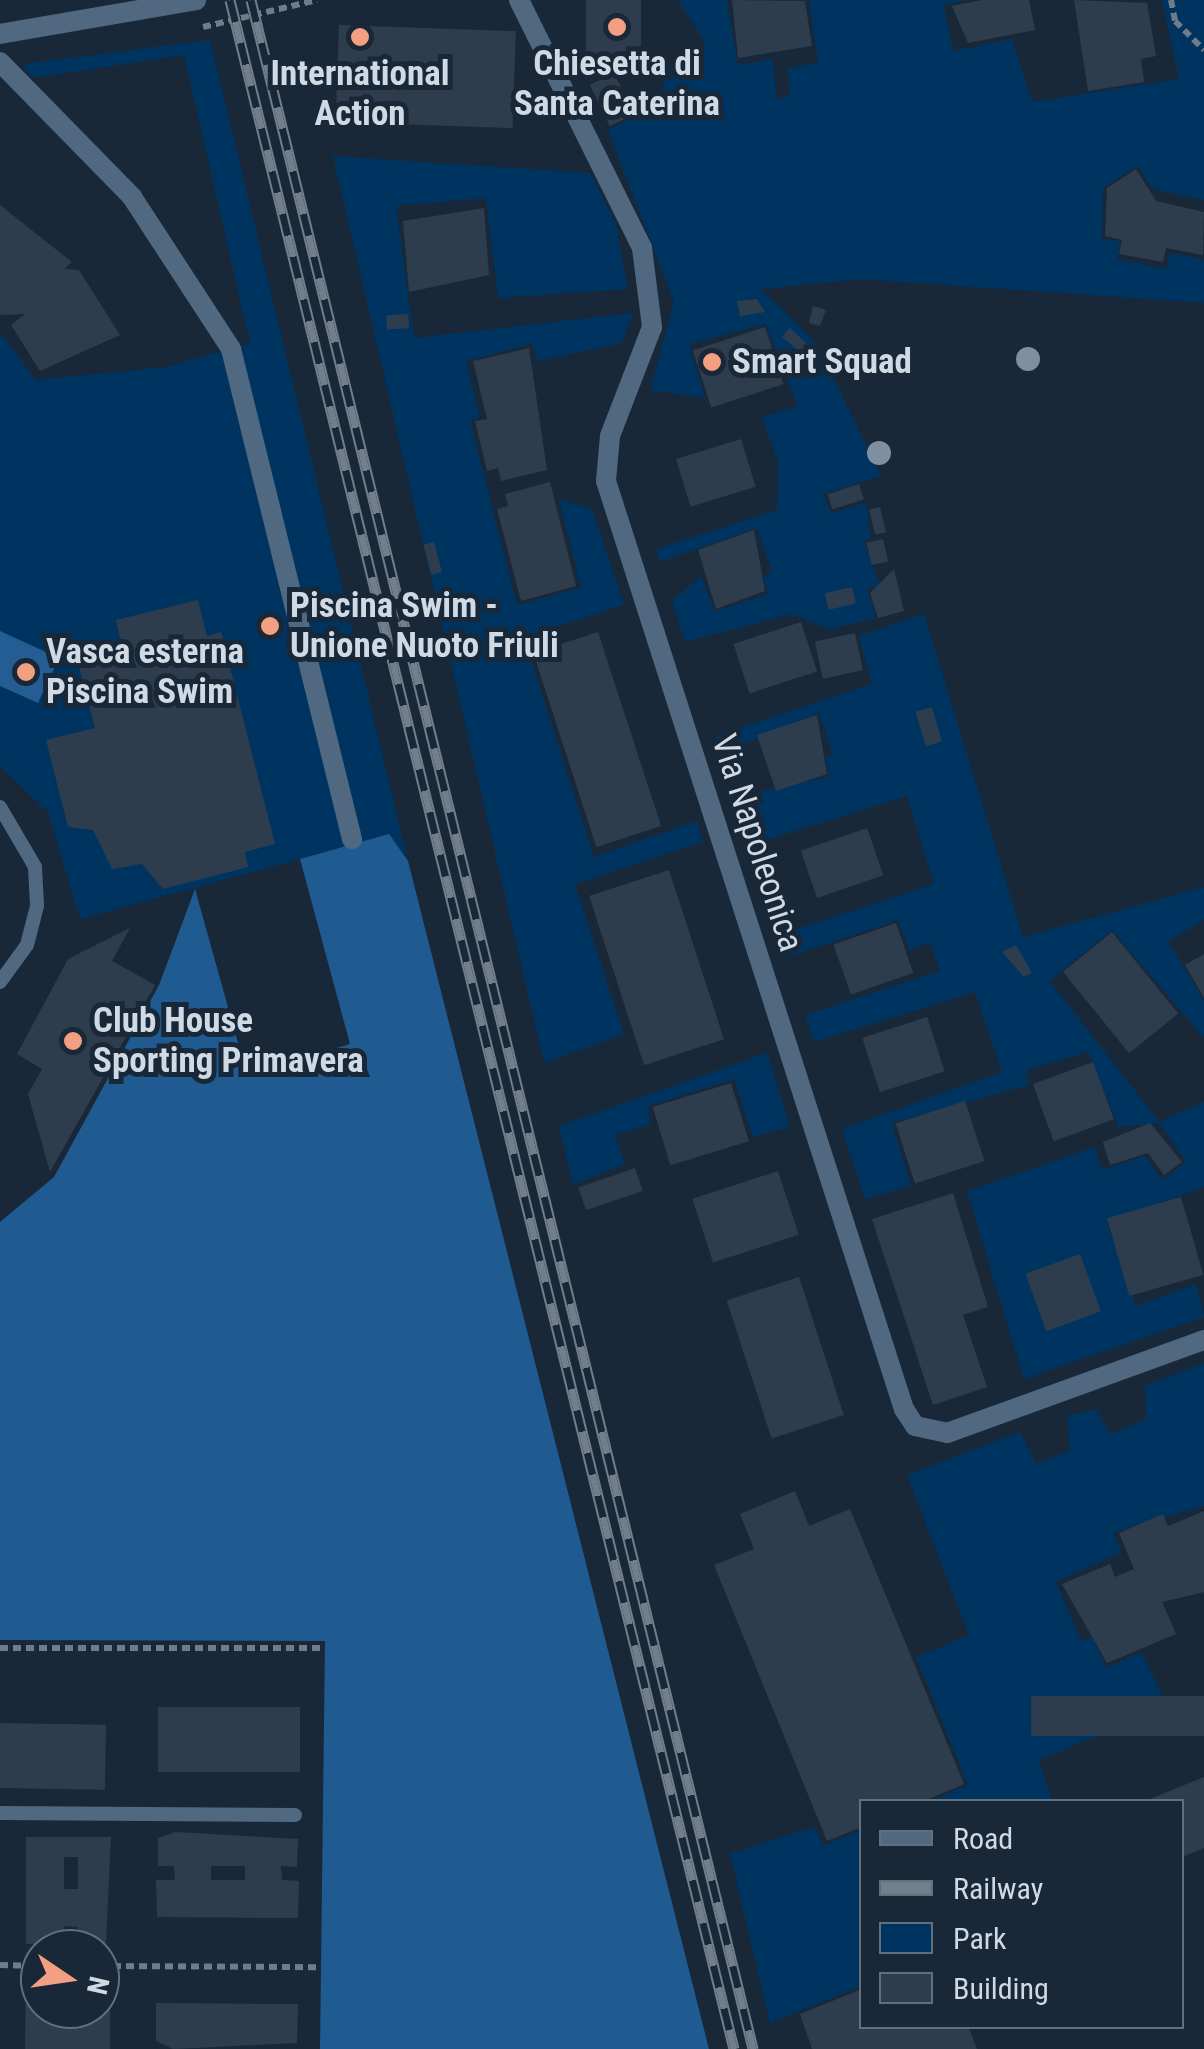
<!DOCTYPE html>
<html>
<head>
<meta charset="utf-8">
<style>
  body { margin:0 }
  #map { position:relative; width:1204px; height:2049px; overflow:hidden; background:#192838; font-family:"Roboto Condensed",sans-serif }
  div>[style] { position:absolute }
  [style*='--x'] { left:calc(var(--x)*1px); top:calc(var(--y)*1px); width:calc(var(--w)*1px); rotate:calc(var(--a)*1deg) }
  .green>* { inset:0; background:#003460 }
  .forest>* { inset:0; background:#1f5a90 }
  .water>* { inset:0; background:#235d94 }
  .building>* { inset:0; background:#2d3d4e; transform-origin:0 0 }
  .path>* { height:6px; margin-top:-3px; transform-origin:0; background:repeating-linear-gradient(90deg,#6f7c89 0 8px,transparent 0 13px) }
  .service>* { height:14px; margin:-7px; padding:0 7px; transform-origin:7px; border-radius:7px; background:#516881 }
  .minor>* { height:20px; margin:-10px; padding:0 10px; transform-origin:10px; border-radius:10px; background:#516881 }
  .tertiary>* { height:20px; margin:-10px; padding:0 10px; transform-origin:10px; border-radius:10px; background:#516881 }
  .rail>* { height:11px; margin-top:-5.5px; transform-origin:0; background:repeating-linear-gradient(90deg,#192838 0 22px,#717e8b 0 44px); box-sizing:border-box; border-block:2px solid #717e8b }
  .trees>* { width:24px; height:24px; margin:-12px; border-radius:50%; background:#808f9f }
  .dots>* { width:28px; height:28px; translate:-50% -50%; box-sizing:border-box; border:5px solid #192838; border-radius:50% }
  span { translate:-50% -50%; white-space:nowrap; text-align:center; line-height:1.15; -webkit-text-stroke:10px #192838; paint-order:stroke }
  .poi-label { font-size:35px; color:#d0dae4; font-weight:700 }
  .left { translate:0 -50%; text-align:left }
  .street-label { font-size:35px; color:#d0dae4 }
  .legend { position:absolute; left:859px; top:1799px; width:325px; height:230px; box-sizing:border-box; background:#192838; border:2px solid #626f7d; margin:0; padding:12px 18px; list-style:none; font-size:30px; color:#d0dae4 }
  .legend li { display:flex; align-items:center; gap:20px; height:50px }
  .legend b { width:50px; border:2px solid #626f7d }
  .north { position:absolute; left:20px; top:1929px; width:100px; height:100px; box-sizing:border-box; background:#192838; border:2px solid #626f7d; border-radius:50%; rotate:103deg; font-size:28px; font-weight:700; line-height:40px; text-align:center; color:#d0dae4 }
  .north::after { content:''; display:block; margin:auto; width:35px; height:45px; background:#f39f82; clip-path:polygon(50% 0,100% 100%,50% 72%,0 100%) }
</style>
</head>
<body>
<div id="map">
  <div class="green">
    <i style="clip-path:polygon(678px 0,727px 0,738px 65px,772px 59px,777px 99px,790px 95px,787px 69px,818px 62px,809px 0,966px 0,944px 5px,953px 51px,1012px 39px,1032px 102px,1179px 79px,1162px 0,1204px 0,1204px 200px,1153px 189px,1138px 166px,1103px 188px,1102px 238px,1120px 242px,1117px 259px,1166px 269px,1171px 253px,1204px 260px,1204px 303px,862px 279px,761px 289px,817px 344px,881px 476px,823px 494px,831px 513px,866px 503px,871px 539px,863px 540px,880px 585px,867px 589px,876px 619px,828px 629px,791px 614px,685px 642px,672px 601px,701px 576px,715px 612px,768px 594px,763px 576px,772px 572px,757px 528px,660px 562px,656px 549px,777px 510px,778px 462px,762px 417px,798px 406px,766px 324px,689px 344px,705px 398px,650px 390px,674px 302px,608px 130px,651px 110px,676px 59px,701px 55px,705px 42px)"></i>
    <i style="clip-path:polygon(210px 40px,408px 861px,388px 835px,80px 919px,48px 812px,0 766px,0 332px,36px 380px,167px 367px,250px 343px,184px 55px,32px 78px,22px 64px)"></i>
    <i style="clip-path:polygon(333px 156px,590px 173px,616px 224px,628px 289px,498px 298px,486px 198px,396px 206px,414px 338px,633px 313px,622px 343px,538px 361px,532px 344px,466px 361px,480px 417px,470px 420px,517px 605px,581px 588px,559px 499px,592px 509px,624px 605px,524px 638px,594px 857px,696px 821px,703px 842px,575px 884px,624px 1034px,544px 1063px)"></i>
    <i style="clip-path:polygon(924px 614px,1023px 937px,1204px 887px,1204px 920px,1168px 941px,1204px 1001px,1204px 1038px,1112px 930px,1050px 981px,1159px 1122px,1204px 1102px,1204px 1187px,1107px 1222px,1136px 1306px,1196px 1284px,1204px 1317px,1024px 1379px,967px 1191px,1095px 1147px,1102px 1170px,1145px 1156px,1163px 1180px,1186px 1162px,1160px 1123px,1119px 1127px,1088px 1052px,1027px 1070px,1028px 1085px,892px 1123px,911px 1186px,865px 1199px,842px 1129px,1002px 1072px,975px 992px,814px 1042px,805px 1015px,940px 971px,930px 943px,909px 950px,898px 920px,786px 957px,779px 935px,934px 884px,907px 796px,750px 845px,734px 797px,829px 777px,825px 758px,833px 755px,819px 713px,720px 754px,715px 736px,872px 684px,859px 636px)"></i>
    <i style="clip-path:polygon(767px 1053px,790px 1127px,753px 1137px,734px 1079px,648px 1106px,650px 1125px,615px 1135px,625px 1164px,573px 1185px,559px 1126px)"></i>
    <i style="clip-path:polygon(1204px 1363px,1204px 1506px,1114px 1532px,1121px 1552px,1056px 1582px,1081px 1641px,1092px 1637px,1106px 1667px,1142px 1653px,1168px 1707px,1039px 1760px,1052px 1801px,930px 1801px,968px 1785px,916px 1657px,969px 1635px,907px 1475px,1020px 1432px,1036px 1464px,1070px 1450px,1067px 1416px,1096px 1409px,1110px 1435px,1146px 1419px,1145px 1386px)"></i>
    <i style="clip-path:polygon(814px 1827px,823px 1846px,861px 1830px,861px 1986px,770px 2023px,730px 1854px)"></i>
  </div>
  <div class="forest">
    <i style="clip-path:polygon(389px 834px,408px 861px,709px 2049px,320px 2049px,325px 1641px,0 1640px,0 1222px,54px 1177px,159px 985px,195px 889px,247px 1075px,350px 1044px,300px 859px)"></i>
  </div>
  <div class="water">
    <i style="clip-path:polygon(0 631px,59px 658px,38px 703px,0 686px)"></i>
  </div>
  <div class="building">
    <i style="left:586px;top:0;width:55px;height:60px"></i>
    <i style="clip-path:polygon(732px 0,805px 1px,812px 46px,738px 58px)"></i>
    <i style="clip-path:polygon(982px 0,1029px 0,1035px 30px,968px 43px,952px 6px)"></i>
    <i style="clip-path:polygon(1074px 0,1147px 3px,1156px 56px,1141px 59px,1144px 82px,1088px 91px)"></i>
    <i style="left:339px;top:25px;width:177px;height:97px;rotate:2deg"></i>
    <i style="left:614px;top:73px;width:46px;height:27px;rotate:64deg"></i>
    <i style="clip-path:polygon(1136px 169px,1156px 201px,1204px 212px,1203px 255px,1166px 248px,1163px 262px,1119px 254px,1122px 240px,1105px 236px,1107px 188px)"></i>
    <i style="clip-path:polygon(0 205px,72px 262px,64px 269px,79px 270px,120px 335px,40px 371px,11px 325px,25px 314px,0 315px)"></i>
    <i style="clip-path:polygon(484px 208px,489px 275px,409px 292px,403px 221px)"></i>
    <i style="clip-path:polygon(757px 299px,765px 312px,740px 316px,737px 301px)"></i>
    <i style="clip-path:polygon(813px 306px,826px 310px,820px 326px,809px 323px)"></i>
    <i style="left:408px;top:314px;width:14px;height:22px;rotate:86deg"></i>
    <i style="left:765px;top:327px;width:60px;height:76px;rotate:72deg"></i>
    <i style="clip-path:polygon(790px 328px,812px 349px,805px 356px,782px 337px)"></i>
    <i style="clip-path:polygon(529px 348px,547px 470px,501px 481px,498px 468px,487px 471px,475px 421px,487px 419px,473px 361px)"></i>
    <i style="left:741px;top:439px;width:50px;height:68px;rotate:73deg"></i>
    <i style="clip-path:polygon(550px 482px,576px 586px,521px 601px,497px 509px,508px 506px,505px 494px)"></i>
    <i style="left:859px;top:484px;width:16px;height:33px;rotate:72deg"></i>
    <i style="left:880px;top:507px;width:26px;height:11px;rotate:77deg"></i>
    <i style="clip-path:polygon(754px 530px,765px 591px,716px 609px,698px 550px)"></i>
    <i style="left:883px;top:539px;width:23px;height:17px;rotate:77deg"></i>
    <i style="left:434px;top:542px;width:31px;height:11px;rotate:75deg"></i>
    <i style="clip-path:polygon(894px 569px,904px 611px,878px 618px,870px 593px)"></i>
    <i style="left:852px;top:587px;width:17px;height:28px;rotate:77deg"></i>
    <i style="clip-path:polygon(198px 600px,207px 636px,221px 632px,275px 844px,245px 852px,248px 867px,163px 889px,142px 864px,112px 869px,93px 830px,68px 827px,46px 740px,95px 728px,78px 663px,123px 651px,116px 620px)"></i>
    <i style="left:801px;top:622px;width:52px;height:71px;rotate:72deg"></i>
    <i style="left:598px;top:632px;width:204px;height:68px;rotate:72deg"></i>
    <i style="left:855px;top:633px;width:38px;height:41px;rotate:78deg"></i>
    <i style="left:932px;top:707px;width:36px;height:17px;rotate:74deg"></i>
    <i style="clip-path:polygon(817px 715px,827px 774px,776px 791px,757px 735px)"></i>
    <i style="left:867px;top:828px;width:50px;height:70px;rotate:71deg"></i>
    <i style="left:669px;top:870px;width:178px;height:84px;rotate:72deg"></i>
    <i style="left:896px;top:923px;width:53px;height:66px;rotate:71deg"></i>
    <i style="clip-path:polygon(130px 928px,112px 961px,155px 985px,50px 1172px,28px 1094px,42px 1069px,17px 1054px,68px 959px)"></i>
    <i style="left:1112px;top:932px;width:105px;height:63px;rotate:51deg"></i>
    <i style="clip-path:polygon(1016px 945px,1032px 973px,1024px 977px,1002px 952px)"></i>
    <i style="clip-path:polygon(1204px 954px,1204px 998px,1185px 965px)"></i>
    <i style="left:927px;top:1017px;width:57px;height:68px;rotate:72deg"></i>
    <i style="left:1093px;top:1062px;width:61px;height:64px;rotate:70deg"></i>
    <i style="left:731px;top:1083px;width:61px;height:82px;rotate:73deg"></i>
    <i style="left:965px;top:1101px;width:63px;height:73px;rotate:72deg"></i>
    <i style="clip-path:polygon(1150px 1123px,1182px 1162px,1164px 1175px,1148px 1153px,1110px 1165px,1103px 1142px)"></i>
    <i style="left:635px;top:1168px;width:24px;height:60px;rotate:71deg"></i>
    <i style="left:778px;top:1171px;width:67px;height:90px;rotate:72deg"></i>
    <i style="clip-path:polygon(953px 1193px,988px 1307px,963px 1315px,987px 1387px,933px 1405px,872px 1219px)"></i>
    <i style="left:1181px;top:1197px;width:81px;height:77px;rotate:74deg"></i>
    <i style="left:1080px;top:1254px;width:61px;height:58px;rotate:70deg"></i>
    <i style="left:799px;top:1277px;width:145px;height:76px;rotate:72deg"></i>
    <i style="clip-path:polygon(795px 1491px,809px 1526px,850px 1509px,964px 1784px,922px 1802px,862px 1802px,862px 1827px,827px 1841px,714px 1565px,754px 1549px,740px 1514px)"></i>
    <i style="clip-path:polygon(1204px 1511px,1204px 1592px,1162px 1602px,1176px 1634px,1107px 1663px,1062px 1584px,1110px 1564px,1115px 1577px,1134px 1569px,1119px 1533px,1163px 1514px,1168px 1526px)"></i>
    <i style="left:1204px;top:1696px;width:40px;height:173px;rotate:90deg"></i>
    <i style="left:158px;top:1707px;width:142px;height:65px"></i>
    <i style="left:0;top:1723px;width:106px;height:65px;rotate:1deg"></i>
    <i style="clip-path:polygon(1204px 1777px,1204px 1848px,1182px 1857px,1182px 1802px,1145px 1801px)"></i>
    <i style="clip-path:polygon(evenodd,176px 1832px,298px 1839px,297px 1867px,281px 1866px,282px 1880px,299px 1881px,298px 1918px,157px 1917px,156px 1880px,175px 1880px,174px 1866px,158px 1866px,158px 1838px,176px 1832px,211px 1866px,245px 1866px,245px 1880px,211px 1880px,211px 1866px)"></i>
    <i style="clip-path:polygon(evenodd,26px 1837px,111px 1837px,106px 1943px,78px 1943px,78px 1927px,64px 1926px,63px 1943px,26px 1944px,26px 1837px,64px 1857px,78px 1857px,78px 1889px,64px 1889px,64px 1857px)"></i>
    <i style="clip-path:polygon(26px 1977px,40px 1977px,40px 2009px,63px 2009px,64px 2029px,79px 2029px,79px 2009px,100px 2009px,100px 1977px,110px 1977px,110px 2049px,25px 2049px)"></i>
    <i style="clip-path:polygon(862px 1989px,862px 2026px,968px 2026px,977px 2049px,812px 2049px,800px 2014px)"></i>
    <i style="clip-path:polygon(156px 2003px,298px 2004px,297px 2043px,173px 2049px,156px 2041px)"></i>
  </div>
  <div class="path">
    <i style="--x:1171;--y:0;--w:21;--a:79"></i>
    <i style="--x:1175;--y:21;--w:41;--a:45"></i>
    <i style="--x:203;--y:27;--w:117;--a:-13.3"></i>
    <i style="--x:0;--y:1648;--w:321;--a:0"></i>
    <i style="--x:0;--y:1965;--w:40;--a:1.4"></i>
    <i style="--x:100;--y:1966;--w:218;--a:0.3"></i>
  </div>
  <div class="service">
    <i style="--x:0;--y:807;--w:69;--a:59.7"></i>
    <i style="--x:35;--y:867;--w:39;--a:87"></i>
    <i style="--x:37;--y:906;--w:40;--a:104.4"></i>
    <i style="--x:27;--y:945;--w:46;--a:126.1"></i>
    <i style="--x:0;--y:1813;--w:295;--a:0.4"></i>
  </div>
  <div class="minor">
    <i style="--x:519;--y:0;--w:277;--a:63.6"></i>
    <i style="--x:642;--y:248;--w:80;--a:82.8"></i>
    <i style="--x:652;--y:327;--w:117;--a:111.1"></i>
    <i style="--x:610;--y:436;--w:45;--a:95.1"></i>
    <i style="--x:606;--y:481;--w:975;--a:72.2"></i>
    <i style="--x:904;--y:1409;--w:20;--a:57"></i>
    <i style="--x:915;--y:1426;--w:33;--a:12"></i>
    <i style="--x:947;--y:1433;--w:273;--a:-19.9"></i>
    <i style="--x:0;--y:62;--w:189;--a:45.6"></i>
    <i style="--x:132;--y:197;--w:181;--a:56.9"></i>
    <i style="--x:231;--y:349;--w:505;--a:76.13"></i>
  </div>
  <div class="tertiary">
    <i style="--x:0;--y:34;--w:199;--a:-9.8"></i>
  </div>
  <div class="rail">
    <i style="--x:230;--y:0;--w:2110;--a:76.18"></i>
    <i style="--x:251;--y:0;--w:2110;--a:76.23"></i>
  </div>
  <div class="trees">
    <i style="left:1028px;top:359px"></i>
    <i style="left:879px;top:453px"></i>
  </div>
  <div class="dots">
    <i style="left:617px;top:27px;background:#f39f82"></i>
    <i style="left:360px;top:37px;background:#f39f82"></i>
    <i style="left:712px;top:362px;background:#f39f82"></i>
    <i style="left:270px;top:626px;background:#f39f82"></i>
    <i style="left:26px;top:672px;background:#f39f82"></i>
    <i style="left:73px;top:1041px;background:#f39f82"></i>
  </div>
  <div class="poi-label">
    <span style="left:617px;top:84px">Chiesetta di<br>Santa Caterina</span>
    <span style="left:360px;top:94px">International<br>Action</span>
    <span class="left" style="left:732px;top:362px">Smart Squad</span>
    <span class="left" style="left:290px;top:626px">Piscina Swim -<br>Unione Nuoto Friuli</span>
    <span class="left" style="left:46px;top:672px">Vasca esterna<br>Piscina Swim</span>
    <span class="left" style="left:93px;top:1041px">Club House<br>Sporting Primavera</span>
  </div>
  <div class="street-label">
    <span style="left:757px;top:843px;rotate:72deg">Via Napoleonica</span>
  </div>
  <ul class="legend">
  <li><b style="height:12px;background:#516881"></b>Road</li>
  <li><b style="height:12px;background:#717e8b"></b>Railway</li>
  <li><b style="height:28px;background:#003460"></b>Park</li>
  <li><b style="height:28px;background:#2d3d4e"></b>Building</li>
  </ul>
  <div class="north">N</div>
</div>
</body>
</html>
